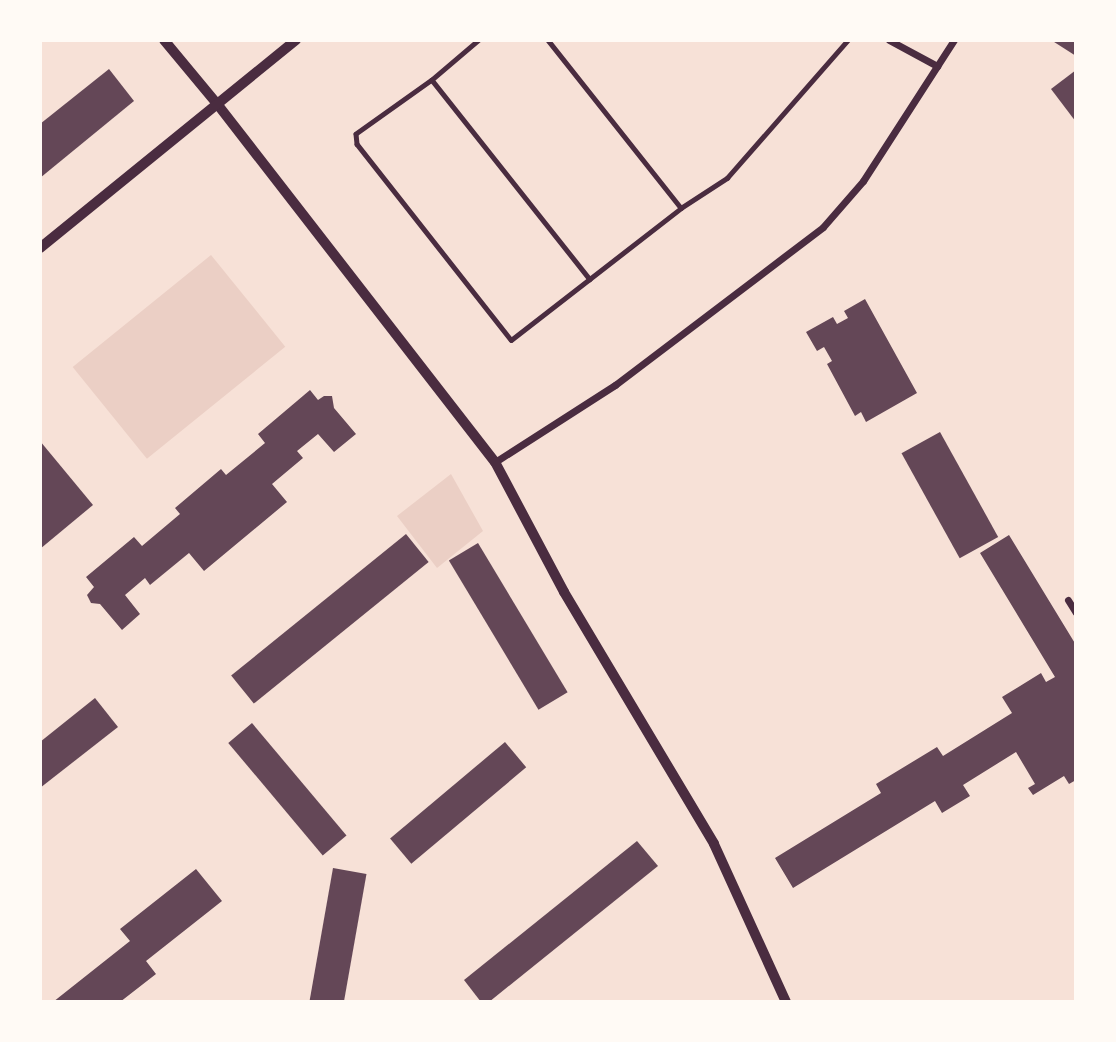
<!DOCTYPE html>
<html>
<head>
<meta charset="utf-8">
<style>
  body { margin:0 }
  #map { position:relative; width:1116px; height:1042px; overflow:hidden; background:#f7e1d7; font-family:"Work Sans",sans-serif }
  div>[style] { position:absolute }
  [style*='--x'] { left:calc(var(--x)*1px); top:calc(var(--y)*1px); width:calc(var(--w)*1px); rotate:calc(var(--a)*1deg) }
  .green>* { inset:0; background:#ebcfc5; transform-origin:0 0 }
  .building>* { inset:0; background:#644757; transform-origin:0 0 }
  .service>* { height:4.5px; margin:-2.25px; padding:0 2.25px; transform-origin:2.25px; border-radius:2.25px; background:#4a2c40 }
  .minor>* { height:7px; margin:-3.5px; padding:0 3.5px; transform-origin:3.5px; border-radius:3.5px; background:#4a2c40 }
  .tertiary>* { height:10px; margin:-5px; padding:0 5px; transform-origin:5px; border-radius:5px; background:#4a2c40 }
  span { translate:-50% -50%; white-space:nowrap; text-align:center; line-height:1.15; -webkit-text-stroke:7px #fffaf5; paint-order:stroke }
  .frame { position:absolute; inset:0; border:42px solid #fffaf5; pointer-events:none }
</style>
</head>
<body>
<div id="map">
  <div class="green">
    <i style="left:211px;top:255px;width:118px;height:178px;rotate:51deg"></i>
    <i style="clip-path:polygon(451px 474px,483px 531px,437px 568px,397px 516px)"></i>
  </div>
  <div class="building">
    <i style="clip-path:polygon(1051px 40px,1076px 40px,1076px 56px)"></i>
    <i style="clip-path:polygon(109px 69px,134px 101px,40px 178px,40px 124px)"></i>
    <i style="clip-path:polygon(1076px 70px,1076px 122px,1051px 89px)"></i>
    <i style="clip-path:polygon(865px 299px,917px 393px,866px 422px,861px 412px,855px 416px,827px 364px,832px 361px,824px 347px,817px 351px,806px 332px,833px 317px,837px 324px,848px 318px,844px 311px)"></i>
    <i style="clip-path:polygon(310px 390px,318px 400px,324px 396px,332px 396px,334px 408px,356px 434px,334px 452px,318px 434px,297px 451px,303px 458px,272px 484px,287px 502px,204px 571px,189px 553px,150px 585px,145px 578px,125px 595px,140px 614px,122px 630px,100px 604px,91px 603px,87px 595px,94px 587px,86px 577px,134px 537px,142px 546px,180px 514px,175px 508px,221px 469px,226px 475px,265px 443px,258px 434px)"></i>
    <i style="left:940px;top:432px;width:120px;height:44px;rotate:61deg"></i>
    <i style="clip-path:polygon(40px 441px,93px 505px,40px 549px)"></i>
    <i style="left:406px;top:534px;width:36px;height:225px;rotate:51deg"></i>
    <i style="clip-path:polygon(1009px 535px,1076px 645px,1076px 780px,1069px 784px,1064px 776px,1033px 795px,1028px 788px,1035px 784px,1016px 752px,963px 785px,970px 796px,942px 813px,935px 801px,793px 888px,775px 858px,881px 793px,876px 784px,937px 747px,943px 756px,1012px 713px,1002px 697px,1041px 673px,1046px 682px,1055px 677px,980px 553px)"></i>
    <i style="left:478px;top:543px;width:174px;height:34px;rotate:59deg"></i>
    <i style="clip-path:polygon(95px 698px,118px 727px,40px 788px,40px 742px)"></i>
    <i style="left:252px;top:723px;width:147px;height:31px;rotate:50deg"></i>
    <i style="left:505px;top:742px;width:33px;height:150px;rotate:50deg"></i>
    <i style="clip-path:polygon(637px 841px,658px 866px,489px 1002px,481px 1002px,464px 980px)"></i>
    <i style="left:333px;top:868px;width:34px;height:136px;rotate:10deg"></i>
    <i style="clip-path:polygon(196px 869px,222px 901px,146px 961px,156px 974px,120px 1002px,53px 1002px,130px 941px,120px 929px)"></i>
  </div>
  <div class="service">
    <i style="--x:479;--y:40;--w:62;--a:139.6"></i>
    <i style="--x:432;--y:80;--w:93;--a:144.6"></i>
    <i style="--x:356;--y:134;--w:10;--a:84"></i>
    <i style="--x:357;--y:144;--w:249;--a:51.8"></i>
    <i style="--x:511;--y:340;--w:215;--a:-37.8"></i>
    <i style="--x:681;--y:208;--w:55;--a:-33.1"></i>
    <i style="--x:727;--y:178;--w:184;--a:-48.8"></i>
    <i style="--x:548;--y:40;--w:214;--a:51.6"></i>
    <i style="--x:432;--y:80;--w:254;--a:51.6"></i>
  </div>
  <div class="minor">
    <i style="--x:889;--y:40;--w:55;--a:28.4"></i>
    <i style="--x:495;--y:462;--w:143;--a:-32.7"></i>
    <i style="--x:615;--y:385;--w:261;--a:-37.2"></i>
    <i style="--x:823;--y:227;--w:61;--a:-49"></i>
    <i style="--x:863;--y:181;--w:168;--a:-57.2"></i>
    <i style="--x:1068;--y:600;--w:15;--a:58"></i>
  </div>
  <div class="tertiary">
    <i style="--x:164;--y:40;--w:85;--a:50.3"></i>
    <i style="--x:218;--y:105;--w:452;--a:52.2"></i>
    <i style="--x:495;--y:462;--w:147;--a:62"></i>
    <i style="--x:564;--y:592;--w:293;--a:59.2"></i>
    <i style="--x:714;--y:844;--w:174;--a:65.5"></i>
    <i style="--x:40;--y:248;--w:330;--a:-39.1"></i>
  </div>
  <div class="frame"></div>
</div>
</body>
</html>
